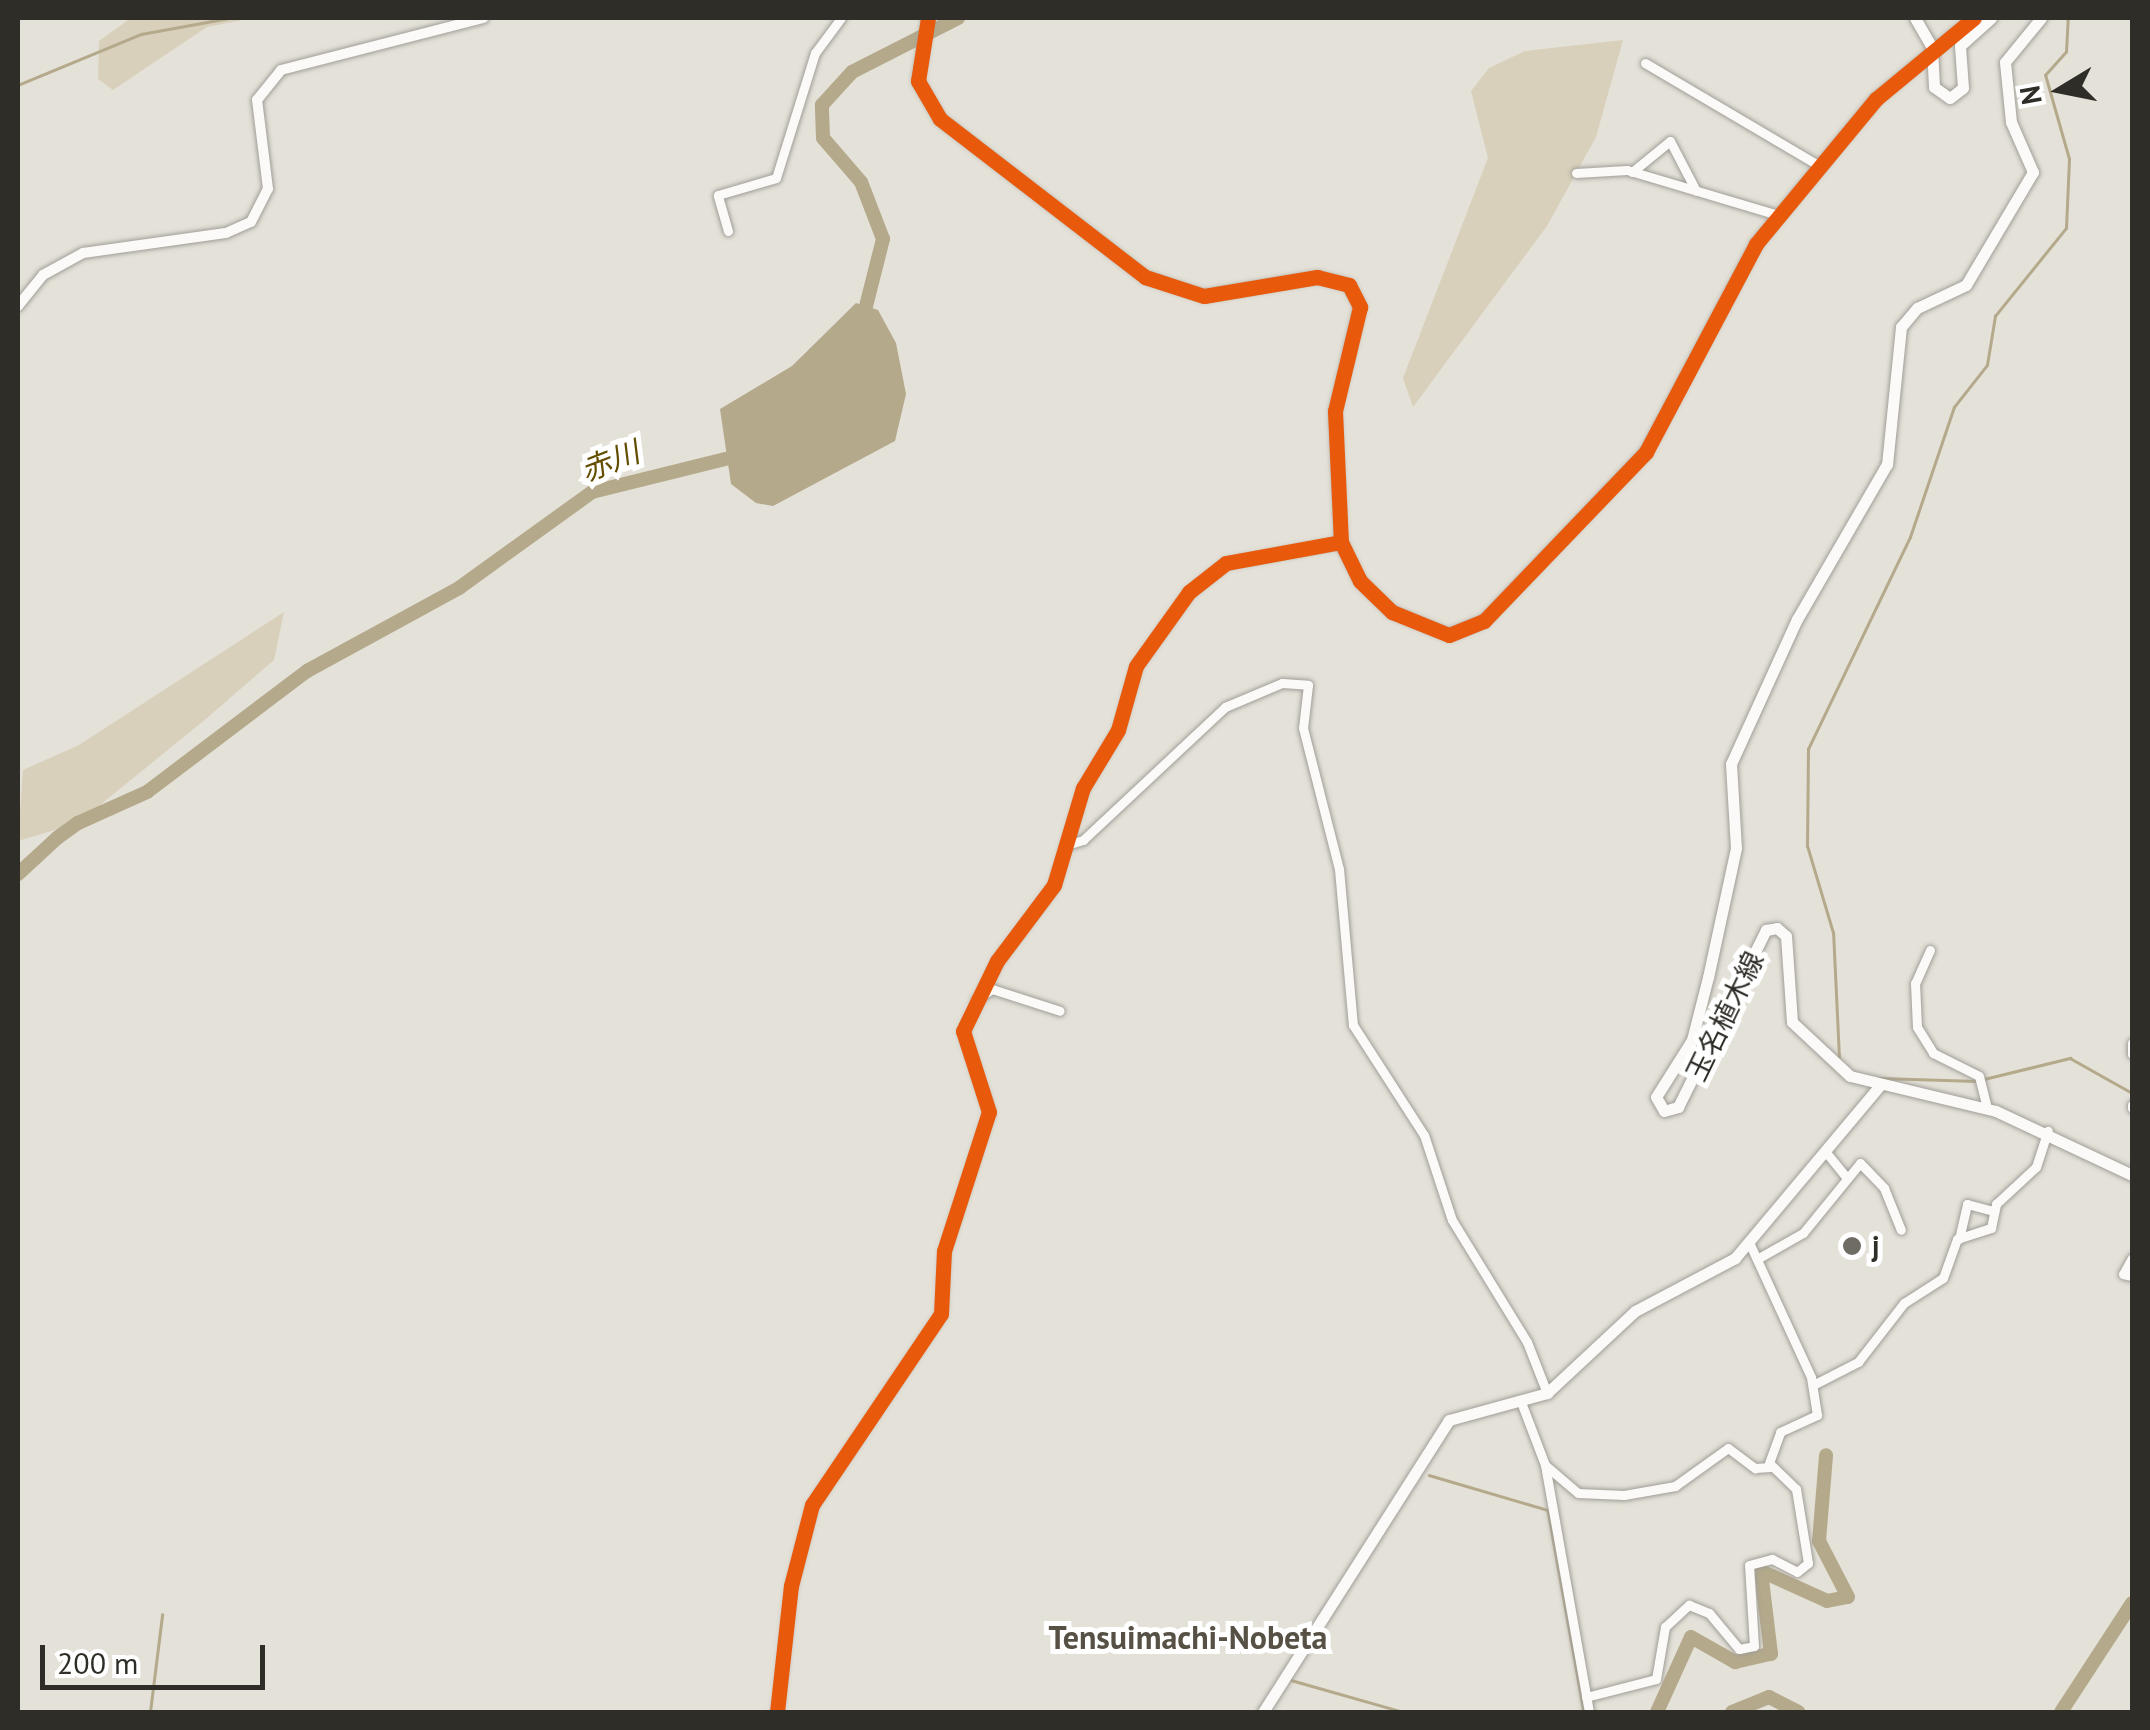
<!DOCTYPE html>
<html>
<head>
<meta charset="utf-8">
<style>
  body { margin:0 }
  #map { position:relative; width:2150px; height:1730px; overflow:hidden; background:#e4e1d8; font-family:"PT Sans","Noto Sans JP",sans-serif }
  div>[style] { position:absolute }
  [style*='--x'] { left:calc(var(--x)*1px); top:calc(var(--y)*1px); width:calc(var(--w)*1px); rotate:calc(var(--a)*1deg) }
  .green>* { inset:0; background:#d8d0bb }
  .water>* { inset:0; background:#b4a98b }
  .stream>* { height:2.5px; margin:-1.25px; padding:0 1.25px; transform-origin:1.25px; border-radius:1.25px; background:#b4a98b }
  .river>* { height:14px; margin:-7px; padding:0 7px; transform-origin:7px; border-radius:7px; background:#b4a98b }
  .roads { filter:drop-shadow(0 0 2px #a09e97) drop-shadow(0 0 2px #a09e97) }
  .minor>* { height:9px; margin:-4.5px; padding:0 4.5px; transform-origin:4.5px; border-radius:4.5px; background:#fbfaf9 }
  .tertiary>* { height:10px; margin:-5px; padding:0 5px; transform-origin:5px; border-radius:5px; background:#fbfaf9 }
  .secondary>* { height:11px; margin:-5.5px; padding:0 5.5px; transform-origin:5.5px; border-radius:5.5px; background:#fbfaf9 }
  .cycleway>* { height:15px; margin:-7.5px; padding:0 7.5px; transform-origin:7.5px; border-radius:7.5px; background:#e8590c }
  .dots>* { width:28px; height:28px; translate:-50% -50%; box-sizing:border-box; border:5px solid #fff; border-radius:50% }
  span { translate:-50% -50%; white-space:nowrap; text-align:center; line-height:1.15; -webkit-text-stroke:10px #fff; paint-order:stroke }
  .street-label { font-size:28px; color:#2f2d27 }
  .poi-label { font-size:28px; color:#2f2d27; font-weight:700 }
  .left { translate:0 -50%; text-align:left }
  .water-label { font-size:30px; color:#624d01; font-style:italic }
  .quarter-label { font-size:32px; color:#565144; font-weight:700 }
  .frame { position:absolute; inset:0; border:20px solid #2f2d27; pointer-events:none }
  .north { position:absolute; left:2010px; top:40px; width:100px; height:100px; -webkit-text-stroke:8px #fff; paint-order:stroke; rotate:260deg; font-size:28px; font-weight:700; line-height:40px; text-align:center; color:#2f2d27 }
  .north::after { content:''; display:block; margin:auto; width:35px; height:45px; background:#2f2d27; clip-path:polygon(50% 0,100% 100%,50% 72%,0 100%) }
  .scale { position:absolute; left:40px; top:1645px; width:225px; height:45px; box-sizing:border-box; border:5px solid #2f2d27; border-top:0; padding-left:12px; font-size:30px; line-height:35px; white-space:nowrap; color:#2f2d27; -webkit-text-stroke:8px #fff; paint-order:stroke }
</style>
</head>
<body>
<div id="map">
  <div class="green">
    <i style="clip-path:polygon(131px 18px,253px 18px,207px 27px,113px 90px,98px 79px,99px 41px)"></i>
    <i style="clip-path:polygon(1623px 40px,1596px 137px,1547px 226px,1413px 407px,1403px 378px,1488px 158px,1471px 91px,1489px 68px,1525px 51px)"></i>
    <i style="clip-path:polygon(284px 612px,274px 660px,207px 718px,78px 823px,18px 841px,23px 770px,79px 745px)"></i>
  </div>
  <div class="water">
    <i style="clip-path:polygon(856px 303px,878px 310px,896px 343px,906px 394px,895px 441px,773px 506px,756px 503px,731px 484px,720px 409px,792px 366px)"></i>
  </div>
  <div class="stream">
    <i style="--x:18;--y:85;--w:133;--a:-22.5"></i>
    <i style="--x:141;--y:34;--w:89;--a:-10.3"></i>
    <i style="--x:1839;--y:1058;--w:125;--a:-92.7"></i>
    <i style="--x:1833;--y:933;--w:91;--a:-106.6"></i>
    <i style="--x:1807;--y:846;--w:97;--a:-89.4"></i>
    <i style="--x:1808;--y:749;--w:235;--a:-64.3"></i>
    <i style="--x:1910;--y:537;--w:137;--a:-71.3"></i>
    <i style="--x:1954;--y:407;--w:53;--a:-51.8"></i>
    <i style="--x:1987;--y:365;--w:50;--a:-80.7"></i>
    <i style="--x:1995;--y:316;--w:113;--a:-51.1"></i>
    <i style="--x:2066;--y:228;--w:69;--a:-87.5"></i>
    <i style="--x:2069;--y:159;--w:87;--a:-105.9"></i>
    <i style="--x:2045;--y:75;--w:31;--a:-48"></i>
    <i style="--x:2066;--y:52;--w:34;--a:-87"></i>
    <i style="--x:1880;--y:1078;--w:97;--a:1.8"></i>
    <i style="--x:1984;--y:1079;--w:89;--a:-13.7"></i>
    <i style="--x:2070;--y:1058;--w:71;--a:29.4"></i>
    <i style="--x:1429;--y:1475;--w:124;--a:16.4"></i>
    <i style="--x:1548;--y:1510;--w:205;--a:79.9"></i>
    <i style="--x:1291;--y:1680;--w:116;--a:15.9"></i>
    <i style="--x:150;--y:1712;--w:98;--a:-82.9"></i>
  </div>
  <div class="river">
    <i style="--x:862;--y:322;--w:86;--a:-75.8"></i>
    <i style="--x:883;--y:239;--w:61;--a:-111.1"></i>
    <i style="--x:861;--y:182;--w:58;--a:-130.8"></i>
    <i style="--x:823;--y:138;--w:33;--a:-92"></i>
    <i style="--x:822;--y:105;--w:45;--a:-47.7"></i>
    <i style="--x:852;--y:72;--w:119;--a:-27"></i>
    <i style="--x:18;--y:874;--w:53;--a:-42.7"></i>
    <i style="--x:57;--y:838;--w:26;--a:-36"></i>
    <i style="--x:78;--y:823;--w:76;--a:-24.2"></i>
    <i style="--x:147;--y:792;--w:201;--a:-37.1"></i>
    <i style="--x:307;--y:671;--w:173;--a:-28.6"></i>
    <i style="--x:459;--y:588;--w:164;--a:-35.8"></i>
    <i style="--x:592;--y:492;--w:154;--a:-13.9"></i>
    <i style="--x:1657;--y:1712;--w:82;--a:-65.6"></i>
    <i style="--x:1691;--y:1637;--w:51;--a:29.6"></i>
    <i style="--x:1735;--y:1662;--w:37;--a:-13"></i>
    <i style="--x:1771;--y:1654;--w:84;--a:-96.9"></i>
    <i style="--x:1761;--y:1571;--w:72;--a:24.4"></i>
    <i style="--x:1827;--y:1601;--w:21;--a:-11"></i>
    <i style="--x:1848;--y:1597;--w:63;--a:-117.4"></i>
    <i style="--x:1819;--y:1541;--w:86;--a:-85.3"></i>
    <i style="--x:1732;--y:1712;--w:40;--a:-22"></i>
    <i style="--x:1769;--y:1697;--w:33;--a:27"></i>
    <i style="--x:2061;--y:1712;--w:130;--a:-56.9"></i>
  </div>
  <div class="roads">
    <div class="minor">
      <i style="--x:1645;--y:63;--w:201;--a:30.5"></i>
      <i style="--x:1632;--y:172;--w:49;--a:-39.2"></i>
      <i style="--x:1670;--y:141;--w:56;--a:62.5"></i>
      <i style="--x:1576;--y:173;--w:51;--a:-3.4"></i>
      <i style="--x:1627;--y:170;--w:158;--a:16.6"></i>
      <i style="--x:728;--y:231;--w:37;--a:-106"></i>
      <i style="--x:718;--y:195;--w:60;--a:-16.3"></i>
      <i style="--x:776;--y:178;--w:131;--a:-72.7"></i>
      <i style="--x:815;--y:53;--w:44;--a:-53.4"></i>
      <i style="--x:1066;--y:845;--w:18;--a:-16"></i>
      <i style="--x:1083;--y:840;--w:195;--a:-43.1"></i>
      <i style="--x:1225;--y:707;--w:62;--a:-22.8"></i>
      <i style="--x:1282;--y:683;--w:26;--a:4"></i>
      <i style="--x:1308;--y:685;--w:43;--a:96.6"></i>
      <i style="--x:1303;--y:728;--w:146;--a:75.7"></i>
      <i style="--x:1339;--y:869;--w:157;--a:84.9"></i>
      <i style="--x:1353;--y:1025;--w:131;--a:57.2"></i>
      <i style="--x:1424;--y:1135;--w:89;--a:71.8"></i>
      <i style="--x:1452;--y:1220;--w:143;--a:58.4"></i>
      <i style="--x:1527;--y:1342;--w:55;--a:68.6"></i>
      <i style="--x:1930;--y:950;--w:36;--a:114"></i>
      <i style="--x:1915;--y:983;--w:44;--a:87.4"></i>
      <i style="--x:1917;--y:1027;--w:31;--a:58"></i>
      <i style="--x:1933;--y:1053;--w:51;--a:26.6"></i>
      <i style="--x:1979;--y:1076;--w:34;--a:76"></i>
      <i style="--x:976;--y:1000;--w:19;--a:-35"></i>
      <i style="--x:992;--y:989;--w:71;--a:17.9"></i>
      <i style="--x:2132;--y:1043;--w:11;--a:90"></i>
      <i style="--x:2132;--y:1105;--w:3;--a:90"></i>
      <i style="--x:1825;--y:1151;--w:35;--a:51"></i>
      <i style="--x:1959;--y:1239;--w:36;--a:-77"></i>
      <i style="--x:1967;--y:1204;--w:28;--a:15"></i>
      <i style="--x:2132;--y:1258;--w:18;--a:119"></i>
      <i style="--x:2123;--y:1274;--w:9;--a:13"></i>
      <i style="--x:1757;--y:1259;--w:53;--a:-29.5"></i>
      <i style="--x:1803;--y:1233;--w:90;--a:-50.8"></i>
      <i style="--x:1860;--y:1163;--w:35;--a:46"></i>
      <i style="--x:1884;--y:1188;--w:45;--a:68"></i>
      <i style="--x:1813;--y:1385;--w:51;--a:-27.1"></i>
      <i style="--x:1858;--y:1362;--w:75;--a:-52.1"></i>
      <i style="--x:1904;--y:1303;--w:46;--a:-32.7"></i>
      <i style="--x:1943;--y:1278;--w:41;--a:-70.3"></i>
      <i style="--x:1957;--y:1239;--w:36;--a:-18"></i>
      <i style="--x:1991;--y:1228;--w:25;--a:-78"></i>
      <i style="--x:1996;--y:1204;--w:54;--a:-42.8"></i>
      <i style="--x:2036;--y:1167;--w:38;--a:-72"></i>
      <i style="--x:1521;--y:1402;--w:67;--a:69.1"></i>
      <i style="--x:1545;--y:1465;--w:251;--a:79.9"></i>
      <i style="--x:1545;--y:1465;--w:43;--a:40.3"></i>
      <i style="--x:1578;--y:1493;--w:46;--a:2.5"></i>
      <i style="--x:1624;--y:1495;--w:52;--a:-10"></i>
      <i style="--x:1675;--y:1486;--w:65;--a:-35.6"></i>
      <i style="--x:1728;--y:1448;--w:34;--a:37"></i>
      <i style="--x:1755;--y:1468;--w:15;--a:-4"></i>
      <i style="--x:1586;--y:1697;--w:72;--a:-14.4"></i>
      <i style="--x:1656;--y:1679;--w:53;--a:-80.2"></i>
      <i style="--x:1665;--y:1627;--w:33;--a:-43"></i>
      <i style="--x:1689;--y:1605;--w:22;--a:22"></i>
      <i style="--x:1709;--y:1613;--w:47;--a:50.2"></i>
      <i style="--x:1739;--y:1649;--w:15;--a:-11"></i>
      <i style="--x:1754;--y:1646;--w:81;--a:-93.5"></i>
      <i style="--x:1749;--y:1565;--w:24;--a:-15"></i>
      <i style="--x:1772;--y:1559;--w:28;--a:27"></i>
      <i style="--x:1797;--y:1572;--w:14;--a:-39"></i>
      <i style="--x:1808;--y:1563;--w:75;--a:-99.2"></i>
      <i style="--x:1796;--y:1489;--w:37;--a:-136"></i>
      <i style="--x:1769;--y:1463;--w:33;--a:-70"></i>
      <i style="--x:1780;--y:1432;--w:41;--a:-24.7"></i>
      <i style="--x:1817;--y:1415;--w:38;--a:-99"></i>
      <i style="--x:1811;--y:1377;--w:149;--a:-114.7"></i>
      <i style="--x:777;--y:1712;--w:127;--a:-83.7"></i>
      <i style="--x:791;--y:1586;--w:84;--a:-75.5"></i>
      <i style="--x:812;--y:1505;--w:230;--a:-56"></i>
      <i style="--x:941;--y:1314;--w:63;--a:-87.3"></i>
      <i style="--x:944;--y:1251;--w:146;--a:-72.1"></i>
      <i style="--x:989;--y:1112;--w:85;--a:-107.8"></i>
      <i style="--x:963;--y:1031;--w:78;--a:-64.1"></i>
      <i style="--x:997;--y:961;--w:95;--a:-53.1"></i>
      <i style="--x:1054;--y:885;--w:101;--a:-73.4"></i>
      <i style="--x:1083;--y:788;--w:68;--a:-58.9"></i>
      <i style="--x:1118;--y:730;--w:66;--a:-74.3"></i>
      <i style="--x:1136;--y:666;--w:91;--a:-54.4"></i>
      <i style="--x:1189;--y:592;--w:47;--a:-38.1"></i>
      <i style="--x:1226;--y:563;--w:117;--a:-10.3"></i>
    </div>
    <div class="tertiary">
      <i style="--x:928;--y:18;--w:64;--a:99"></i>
      <i style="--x:918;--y:81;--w:44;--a:59.9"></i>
      <i style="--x:940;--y:119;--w:259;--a:37.6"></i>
      <i style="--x:1145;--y:277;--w:62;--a:17.9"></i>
      <i style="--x:1204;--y:296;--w:115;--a:-9.5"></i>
      <i style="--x:1317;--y:277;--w:33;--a:14"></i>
      <i style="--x:1349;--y:285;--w:25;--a:63"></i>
      <i style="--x:1360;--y:307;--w:107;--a:103.5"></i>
      <i style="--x:1335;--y:411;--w:131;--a:87.4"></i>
      <i style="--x:1341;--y:542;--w:43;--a:64"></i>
      <i style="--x:1360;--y:581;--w:45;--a:44.1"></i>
      <i style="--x:1392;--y:612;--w:61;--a:22"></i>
      <i style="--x:1449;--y:635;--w:38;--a:-22"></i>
      <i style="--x:1484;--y:621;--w:234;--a:-46.2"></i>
      <i style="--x:1646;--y:452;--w:235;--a:-62.1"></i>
      <i style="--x:1756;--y:244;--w:188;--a:-50.4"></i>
      <i style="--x:1876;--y:99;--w:127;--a:-39.6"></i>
      <i style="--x:18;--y:306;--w:40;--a:-51"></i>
      <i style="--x:43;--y:275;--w:46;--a:-28.8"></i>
      <i style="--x:83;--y:253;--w:144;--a:-8"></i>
      <i style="--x:226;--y:233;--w:27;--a:-24"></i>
      <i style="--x:251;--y:222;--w:37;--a:-63"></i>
      <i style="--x:268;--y:189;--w:90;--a:-97"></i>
      <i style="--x:257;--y:100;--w:38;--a:-51"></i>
      <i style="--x:281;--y:70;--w:209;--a:-14.4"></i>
    </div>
    <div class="secondary">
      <i style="--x:1915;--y:18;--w:34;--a:60"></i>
      <i style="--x:1932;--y:47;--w:40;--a:87.1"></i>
      <i style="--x:1934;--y:87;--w:19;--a:35"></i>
      <i style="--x:1950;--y:98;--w:16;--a:-38"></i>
      <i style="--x:1963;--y:88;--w:42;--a:-94.1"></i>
      <i style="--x:1960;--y:46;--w:42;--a:-42.1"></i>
      <i style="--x:2041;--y:18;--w:57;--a:129.3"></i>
      <i style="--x:2005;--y:62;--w:60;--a:84.3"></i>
      <i style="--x:2011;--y:122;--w:55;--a:66.3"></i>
      <i style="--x:2033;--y:172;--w:131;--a:120.7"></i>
      <i style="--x:1966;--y:285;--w:54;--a:154.9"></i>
      <i style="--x:1917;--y:308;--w:25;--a:130"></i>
      <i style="--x:1901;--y:327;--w:138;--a:95.8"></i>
      <i style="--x:1887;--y:464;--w:179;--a:120.1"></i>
      <i style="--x:1797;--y:619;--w:159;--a:114.5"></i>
      <i style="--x:1731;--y:764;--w:84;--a:86.6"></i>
      <i style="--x:1736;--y:848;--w:132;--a:102.2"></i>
      <i style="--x:1708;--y:977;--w:65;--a:104.3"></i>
      <i style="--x:1692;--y:1040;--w:67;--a:122.3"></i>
      <i style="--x:1656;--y:1097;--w:16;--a:60"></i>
      <i style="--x:1664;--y:1111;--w:15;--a:-16"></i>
      <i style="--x:1678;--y:1107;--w:198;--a:-63.6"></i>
      <i style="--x:1766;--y:930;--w:11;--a:-10"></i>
      <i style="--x:1777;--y:928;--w:12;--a:42"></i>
      <i style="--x:1786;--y:936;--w:86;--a:86"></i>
      <i style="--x:1792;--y:1022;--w:79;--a:43"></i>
      <i style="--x:1850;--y:1076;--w:150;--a:13.5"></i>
      <i style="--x:1996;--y:1111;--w:150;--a:25.2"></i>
      <i style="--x:1263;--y:1712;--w:346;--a:-57.5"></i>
      <i style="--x:1449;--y:1420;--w:102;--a:-15.4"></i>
      <i style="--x:1547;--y:1393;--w:120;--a:-43"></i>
      <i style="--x:1635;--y:1311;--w:113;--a:-27.9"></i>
      <i style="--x:1735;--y:1258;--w:226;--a:-50"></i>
    </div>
  </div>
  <div class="cycleway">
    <i style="--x:928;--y:18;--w:64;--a:99"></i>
    <i style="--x:918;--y:81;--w:44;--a:59.9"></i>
    <i style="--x:940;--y:119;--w:259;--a:37.6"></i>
    <i style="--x:1145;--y:277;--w:62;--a:17.9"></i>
    <i style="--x:1204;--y:296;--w:115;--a:-9.5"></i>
    <i style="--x:1317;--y:277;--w:33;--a:14"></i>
    <i style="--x:1349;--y:285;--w:25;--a:63"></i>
    <i style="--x:1360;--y:307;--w:107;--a:103.5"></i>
    <i style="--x:1335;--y:411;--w:131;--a:87.4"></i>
    <i style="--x:1341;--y:542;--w:43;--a:64"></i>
    <i style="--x:1360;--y:581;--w:45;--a:44.1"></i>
    <i style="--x:1392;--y:612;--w:61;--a:22"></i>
    <i style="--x:1449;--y:635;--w:38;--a:-22"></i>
    <i style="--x:1484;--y:621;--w:234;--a:-46.2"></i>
    <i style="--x:1646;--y:452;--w:235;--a:-62.1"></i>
    <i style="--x:1756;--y:244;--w:188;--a:-50.4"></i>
    <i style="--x:1876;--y:99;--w:127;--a:-39.6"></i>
    <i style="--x:777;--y:1712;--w:127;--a:-83.7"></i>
    <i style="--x:791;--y:1586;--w:84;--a:-75.5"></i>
    <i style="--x:812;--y:1505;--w:230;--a:-56"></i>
    <i style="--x:941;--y:1314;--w:63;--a:-87.3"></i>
    <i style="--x:944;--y:1251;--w:146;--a:-72.1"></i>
    <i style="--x:989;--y:1112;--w:85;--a:-107.8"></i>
    <i style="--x:963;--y:1031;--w:78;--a:-64.1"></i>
    <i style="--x:997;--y:961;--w:95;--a:-53.1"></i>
    <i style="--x:1054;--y:885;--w:101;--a:-73.4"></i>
    <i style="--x:1083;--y:788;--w:68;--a:-58.9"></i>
    <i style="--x:1118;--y:730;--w:66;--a:-74.3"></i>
    <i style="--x:1136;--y:666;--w:91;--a:-54.4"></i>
    <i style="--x:1189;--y:592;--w:47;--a:-38.1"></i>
    <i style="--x:1226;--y:563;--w:117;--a:-10.3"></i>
  </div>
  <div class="dots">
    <i style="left:1852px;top:1246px;background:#6e6c65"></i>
  </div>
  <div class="street-label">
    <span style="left:1725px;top:1016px;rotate:-64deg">玉名植木線</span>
  </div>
  <div class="poi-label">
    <span class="left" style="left:1872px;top:1246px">j</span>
  </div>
  <div class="water-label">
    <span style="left:610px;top:461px;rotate:-21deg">赤川</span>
  </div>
  <div class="quarter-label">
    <span style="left:1188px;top:1637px">Tensuimachi-Nobeta</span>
  </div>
  <div class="frame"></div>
  <div class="north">N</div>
  <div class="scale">200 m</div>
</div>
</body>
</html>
